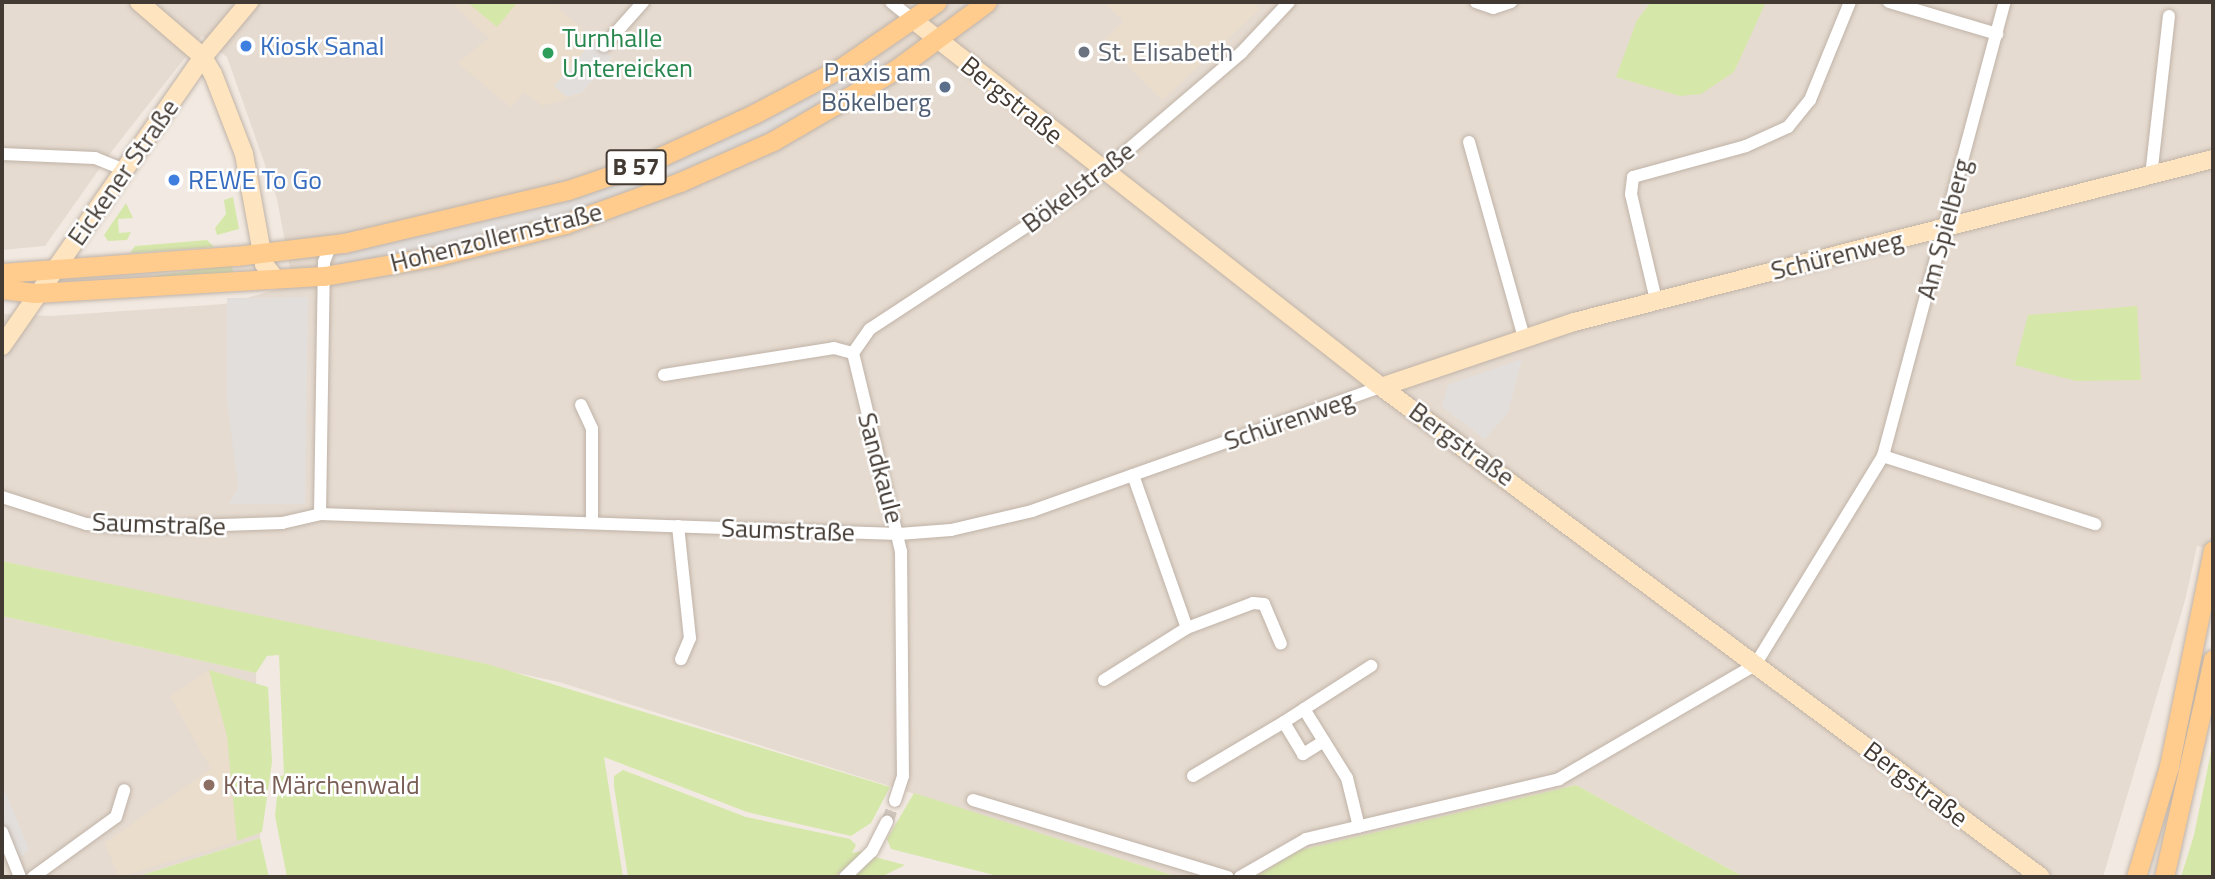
<!DOCTYPE html>
<html>
<head>
<meta charset="utf-8">
<style>
  body { margin:0 }
  #map { position:relative; width:2215px; height:879px; overflow:hidden; background:#f2eae2; font-family:"Titillium Web",sans-serif }
  div>[style] { position:absolute }
  [style*='--x'] { left:calc(var(--x)*1px); top:calc(var(--y)*1px); width:calc(var(--w)*1px); rotate:calc(var(--a)*1deg) }
  .residential>* { inset:0; background:#e6dbd0 }
  .education>* { inset:0; background:#ebddcc }
  .green>* { inset:0; background:#d6e7aa; transform-origin:0 0 }
  .parking>* { inset:0; background:#e2dedb }
  .street-tunnel>* { height:12px; margin-top:-6px; transform-origin:0; background:repeating-linear-gradient(90deg,#cfc7bf 0 12px,transparent 0 18px) }
  .roads { filter:drop-shadow(0 0 2px #c0b3a8) drop-shadow(0 0 2px #c0b3a8) }
  .street>* { height:12px; margin:-6px; padding:0 6px; transform-origin:6px; border-radius:6px; background:#fff }
  .secondary>* { height:18px; margin:-9px; padding:0 9px; transform-origin:9px; border-radius:9px; background:#ffe5bf }
  .primary>* { height:19px; margin:-9.5px; padding:0 9.5px; transform-origin:9.5px; border-radius:9.5px; background:#ffcc8e }
  .dots>* { width:19px; height:19px; translate:-50% -50%; box-sizing:border-box; border:4px solid #fff; border-radius:50% }
  span { translate:-50% -50%; white-space:nowrap; text-align:center; line-height:1.15; -webkit-text-stroke:5px #fff; paint-order:stroke }
  .shield-label span { padding:2px 5px; background:#fff; border:2px solid; border-radius:5px; -webkit-text-stroke-width:0 }
  .shield-label { font-size:24px; color:#433a33; font-weight:700 }
  .leisure-label { font-size:26px; color:#27864d }
  .left { translate:0 -50%; text-align:left }
  .shop-label { font-size:26px; color:#366cbe }
  .worship-label { font-size:26px; color:#5b616d }
  .service-label { font-size:26px; color:#4e5e75 }
  .right { translate:-100% -50%; text-align:right }
  .street-label { font-size:26px; color:#433a33 }
  .education-label { font-size:26px; color:#785e54 }
  .frame { position:absolute; inset:0; border:4px solid #433a33; pointer-events:none }
</style>
</head>
<body>
<div id="map">
  <div class="residential">
    <i style="clip-path:polygon(2px 2px,2213px 2px,2213px 550px,2197px 546px,2186px 597px,2103px 877px,1744px 877px,1576px 785px,1300px 850px,1255px 877px,1178px 877px,559px 682px,2px 561px,2px 314px,51px 316px,224px 304px,293px 285px,277px 199px,227px 57px,202px 36px,112px 151px,45px 246px,2px 250px)"></i>
    <i style="clip-path:polygon(2px 616px,256px 673px,260px 838px,136px 877px,2px 877px)"></i>
  </div>
  <div class="education">
    <i style="clip-path:polygon(451px 2px,562px 2px,558px 8px,614px 57px,582px 94px,543px 106px,524px 92px,511px 107px,458px 63px,489px 38px)"></i>
    <i style="clip-path:polygon(1103px 2px,1253px 2px,1260px 9px,1162px 100px,1104px 41px,1124px 21px)"></i>
    <i style="clip-path:polygon(209px 670px,227px 736px,237px 841px,119px 877px,105px 843px,211px 769px,170px 696px)"></i>
  </div>
  <div class="green">
    <i style="clip-path:polygon(467px 2px,520px 2px,522px 4px,517px 3px,497px 27px)"></i>
    <i style="clip-path:polygon(1651px 2px,1766px 2px,1734px 72px,1701px 94px,1680px 96px,1616px 77px,1637px 20px)"></i>
    <i style="clip-path:polygon(233px 197px,239px 229px,217px 235px,215px 228px,226px 214px,224px 200px)"></i>
    <i style="clip-path:polygon(126px 203px,133px 218px,118px 219px,119px 233px,131px 232px,127px 240px,108px 241px,104px 235px)"></i>
    <i style="clip-path:polygon(207px 240px,214px 247px,130px 253px,135px 246px)"></i>
    <i style="left:232px;top:265px;width:7px;height:79px;rotate:82deg"></i>
    <i style="clip-path:polygon(2137px 306px,2141px 380px,2076px 381px,2015px 365px,2028px 315px)"></i>
    <i style="clip-path:polygon(2px 561px,487px 664px,890px 787px,871px 823px,851px 836px,747px 812px,604px 757px,623px 877px,287px 877px,275px 816px,279px 777px,284px 775px,279px 655px,267px 656px,256px 673px,2px 616px)"></i>
    <i style="clip-path:polygon(209px 670px,268px 687px,272px 762px,262px 832px,237px 841px,227px 736px)"></i>
    <i style="clip-path:polygon(2213px 742px,2213px 877px,2181px 877px,2194px 835px)"></i>
    <i style="clip-path:polygon(623px 770px,746px 817px,850px 839px,856px 845px,852px 853px,867px 850px,834px 877px,628px 877px,614px 786px,614px 776px)"></i>
    <i style="clip-path:polygon(1576px 785px,1744px 877px,1255px 877px,1300px 850px)"></i>
    <i style="clip-path:polygon(914px 793px,1178px 877px,1002px 877px,891px 849px,887px 839px)"></i>
    <i style="clip-path:polygon(260px 838px,269px 877px,136px 877px)"></i>
    <i style="clip-path:polygon(875px 857px,905px 865px,881px 877px,854px 877px)"></i>
  </div>
  <div class="parking">
    <i style="clip-path:polygon(593px 41px,613px 57px,582px 93px,567px 97px,554px 86px)"></i>
    <i style="clip-path:polygon(871px 48px,890px 73px,623px 204px,339px 274px,331px 244px,647px 163px)"></i>
    <i style="clip-path:polygon(308px 297px,305px 504px,229px 504px,238px 487px,227px 401px,227px 298px)"></i>
    <i style="clip-path:polygon(1522px 359px,1508px 413px,1485px 439px,1442px 407px,1448px 385px)"></i>
    <i style="clip-path:polygon(2px 783px,29px 849px,15px 865px,2px 832px)"></i>
  </div>
  <div class="street-tunnel">
    <i style="--x:887;--y:822;--w:22;--a:-69"></i>
  </div>
  <div class="roads">
    <div class="street">
      <i style="--x:891;--y:2;--w:27;--a:39"></i>
      <i style="--x:1476;--y:2;--w:18;--a:19"></i>
      <i style="--x:1493;--y:8;--w:19;--a:-18"></i>
      <i style="--x:1889;--y:2;--w:113;--a:16.5"></i>
      <i style="--x:604;--y:46;--w:59;--a:-48.4"></i>
      <i style="--x:1469;--y:142;--w:204;--a:74.3"></i>
      <i style="--x:2;--y:154;--w:93;--a:2.5"></i>
      <i style="--x:95;--y:158;--w:32;--a:22"></i>
      <i style="--x:2151;--y:176;--w:161;--a:-83.6"></i>
      <i style="--x:1656;--y:300;--w:109;--a:-103.3"></i>
      <i style="--x:1631;--y:194;--w:17;--a:-83"></i>
      <i style="--x:1633;--y:177;--w:117;--a:-15.3"></i>
      <i style="--x:1746;--y:146;--w:46;--a:-24.3"></i>
      <i style="--x:1788;--y:127;--w:35;--a:-51"></i>
      <i style="--x:1810;--y:100;--w:106;--a:-67.8"></i>
      <i style="--x:853;--y:353;--w:29;--a:-55"></i>
      <i style="--x:870;--y:329;--w:251;--a:-33.3"></i>
      <i style="--x:1080;--y:191;--w:212;--a:-40.6"></i>
      <i style="--x:1241;--y:53;--w:70;--a:-46.7"></i>
      <i style="--x:853;--y:353;--w:204;--a:76.4"></i>
      <i style="--x:901;--y:551;--w:225;--a:89.5"></i>
      <i style="--x:903;--y:776;--w:26;--a:108"></i>
      <i style="--x:664;--y:375;--w:172;--a:-9"></i>
      <i style="--x:834;--y:348;--w:20;--a:15"></i>
      <i style="--x:581;--y:405;--w:26;--a:65"></i>
      <i style="--x:592;--y:429;--w:93;--a:90"></i>
      <i style="--x:1883;--y:456;--w:223;--a:17.8"></i>
      <i style="--x:1133;--y:475;--w:162;--a:70.6"></i>
      <i style="--x:2;--y:497;--w:88;--a:17.8"></i>
      <i style="--x:86;--y:524;--w:48;--a:4.8"></i>
      <i style="--x:134;--y:528;--w:148;--a:-1.9"></i>
      <i style="--x:282;--y:523;--w:39;--a:-13"></i>
      <i style="--x:320;--y:514;--w:579;--a:1.98"></i>
      <i style="--x:899;--y:534;--w:52;--a:-4.4"></i>
      <i style="--x:951;--y:530;--w:83;--a:-13.2"></i>
      <i style="--x:1032;--y:511;--w:374;--a:-19.6"></i>
      <i style="--x:320;--y:514;--w:252;--a:-89.1"></i>
      <i style="--x:324;--y:262;--w:19;--a:-69"></i>
      <i style="--x:678;--y:526;--w:113;--a:83.9"></i>
      <i style="--x:690;--y:638;--w:23;--a:113"></i>
      <i style="--x:1104;--y:680;--w:98;--a:-32.1"></i>
      <i style="--x:1187;--y:628;--w:71;--a:-20.7"></i>
      <i style="--x:1253;--y:603;--w:11;--a:5"></i>
      <i style="--x:1264;--y:604;--w:43;--a:67"></i>
      <i style="--x:1304;--y:709;--w:80;--a:-32.7"></i>
      <i style="--x:1324;--y:741;--w:25;--a:148"></i>
      <i style="--x:1303;--y:754;--w:37;--a:-121"></i>
      <i style="--x:1284;--y:722;--w:24;--a:-33"></i>
      <i style="--x:1304;--y:709;--w:81;--a:58.1"></i>
      <i style="--x:1347;--y:778;--w:50;--a:76.2"></i>
      <i style="--x:1193;--y:776;--w:106;--a:-30.7"></i>
      <i style="--x:973;--y:800;--w:266;--a:16.8"></i>
      <i style="--x:2;--y:832;--w:48;--a:68.2"></i>
      <i style="--x:33;--y:877;--w:102;--a:-35.9"></i>
      <i style="--x:116;--y:817;--w:28;--a:-73"></i>
      <i style="--x:845;--y:877;--w:37;--a:-44"></i>
      <i style="--x:872;--y:851;--w:33;--a:-63"></i>
      <i style="--x:1240;--y:877;--w:76;--a:-29.9"></i>
      <i style="--x:1306;--y:839;--w:260;--a:-13.3"></i>
      <i style="--x:1559;--y:779;--w:227;--a:-30.2"></i>
      <i style="--x:1755;--y:665;--w:245;--a:-58.5"></i>
      <i style="--x:1883;--y:456;--w:470;--a:-75"></i>
    </div>
    <div class="secondary">
      <i style="--x:139;--y:2;--w:84;--a:40.7"></i>
      <i style="--x:203;--y:57;--w:20;--a:60"></i>
      <i style="--x:213;--y:74;--w:86;--a:68.8"></i>
      <i style="--x:244;--y:154;--w:112;--a:79.7"></i>
      <i style="--x:264;--y:264;--w:16;--a:52"></i>
      <i style="--x:912;--y:19;--w:590;--a:38.11"></i>
      <i style="--x:1376;--y:383;--w:828;--a:36.61"></i>
      <i style="--x:2;--y:346;--w:352;--a:-55.2"></i>
      <i style="--x:203;--y:57;--w:72;--a:-50.1"></i>
      <i style="--x:1384;--y:386;--w:200;--a:-18.6"></i>
      <i style="--x:1574;--y:322;--w:659;--a:-14.31"></i>
    </div>
    <div class="primary">
      <i style="--x:2;--y:273;--w:235;--a:-4.2"></i>
      <i style="--x:236;--y:256;--w:109;--a:-6.9"></i>
      <i style="--x:344;--y:243;--w:230;--a:-13.3"></i>
      <i style="--x:568;--y:190;--w:83;--a:-18.9"></i>
      <i style="--x:647;--y:163;--w:118;--a:-24.6"></i>
      <i style="--x:754;--y:114;--w:98;--a:-27.9"></i>
      <i style="--x:841;--y:68;--w:116;--a:-34.5"></i>
      <i style="--x:2;--y:289;--w:33;--a:7"></i>
      <i style="--x:35;--y:293;--w:289;--a:-3.4"></i>
      <i style="--x:324;--y:276;--w:115;--a:-10"></i>
      <i style="--x:437;--y:256;--w:132;--a:-14"></i>
      <i style="--x:565;--y:224;--w:122;--a:-20.1"></i>
      <i style="--x:680;--y:182;--w:102;--a:-23.8"></i>
      <i style="--x:773;--y:141;--w:141;--a:-30.2"></i>
      <i style="--x:895;--y:70;--w:114;--a:-36.5"></i>
      <i style="--x:2136;--y:877;--w:116;--a:-73.4"></i>
      <i style="--x:2169;--y:766;--w:220;--a:-78.5"></i>
      <i style="--x:2164;--y:877;--w:223;--a:-77.3"></i>
    </div>
  </div>
  <div class="dots">
    <i style="left:246px;top:46px;background:#3f7fe0"></i>
    <i style="left:1084px;top:52px;background:#6b7280"></i>
    <i style="left:548px;top:53px;background:#2e9e5b"></i>
    <i style="left:945px;top:87px;background:#5c6f8a"></i>
    <i style="left:174px;top:180px;background:#3f7fe0"></i>
    <i style="left:209px;top:785px;background:#8d6e63"></i>
  </div>
  <div class="shield-label">
    <span style="left:636px;top:167px">B 57</span>
  </div>
  <div class="leisure-label">
    <span class="left" style="left:562px;top:53px">Turnhalle<br>Untereicken</span>
  </div>
  <div class="shop-label">
    <span class="left" style="left:260px;top:46px">Kiosk Sanal</span>
    <span class="left" style="left:188px;top:180px">REWE To Go</span>
  </div>
  <div class="worship-label">
    <span class="left" style="left:1098px;top:52px">St. Elisabeth</span>
  </div>
  <div class="service-label">
    <span class="right" style="left:931px;top:87px">Praxis am<br>Bökelberg</span>
  </div>
  <div class="street-label">
    <span style="left:1012px;top:100px;rotate:39deg">Bergstraße</span>
    <span style="left:123px;top:172px;rotate:-55deg">Eickener Straße</span>
    <span style="left:1078px;top:187px;rotate:-37deg">Bökelstraße</span>
    <span style="left:1944px;top:229px;rotate:-75deg">Am Spielberg</span>
    <span style="left:496px;top:237px;rotate:-14deg">Hohenzollernstraße</span>
    <span style="left:1837px;top:255px;rotate:-14deg">Schürenweg</span>
    <span style="left:1289px;top:420px;rotate:-19deg">Schürenweg</span>
    <span style="left:1462px;top:444px;rotate:36deg">Bergstraße</span>
    <span style="left:881px;top:468px;rotate:75deg">Sandkaule</span>
    <span style="left:159px;top:524px;rotate:2deg">Saumstraße</span>
    <span style="left:788px;top:530px;rotate:2deg">Saumstraße</span>
    <span style="left:1916px;top:784px;rotate:37deg">Bergstraße</span>
  </div>
  <div class="education-label">
    <span class="left" style="left:223px;top:785px">Kita Märchenwald</span>
  </div>
  <div class="frame"></div>
</div>
</body>
</html>
